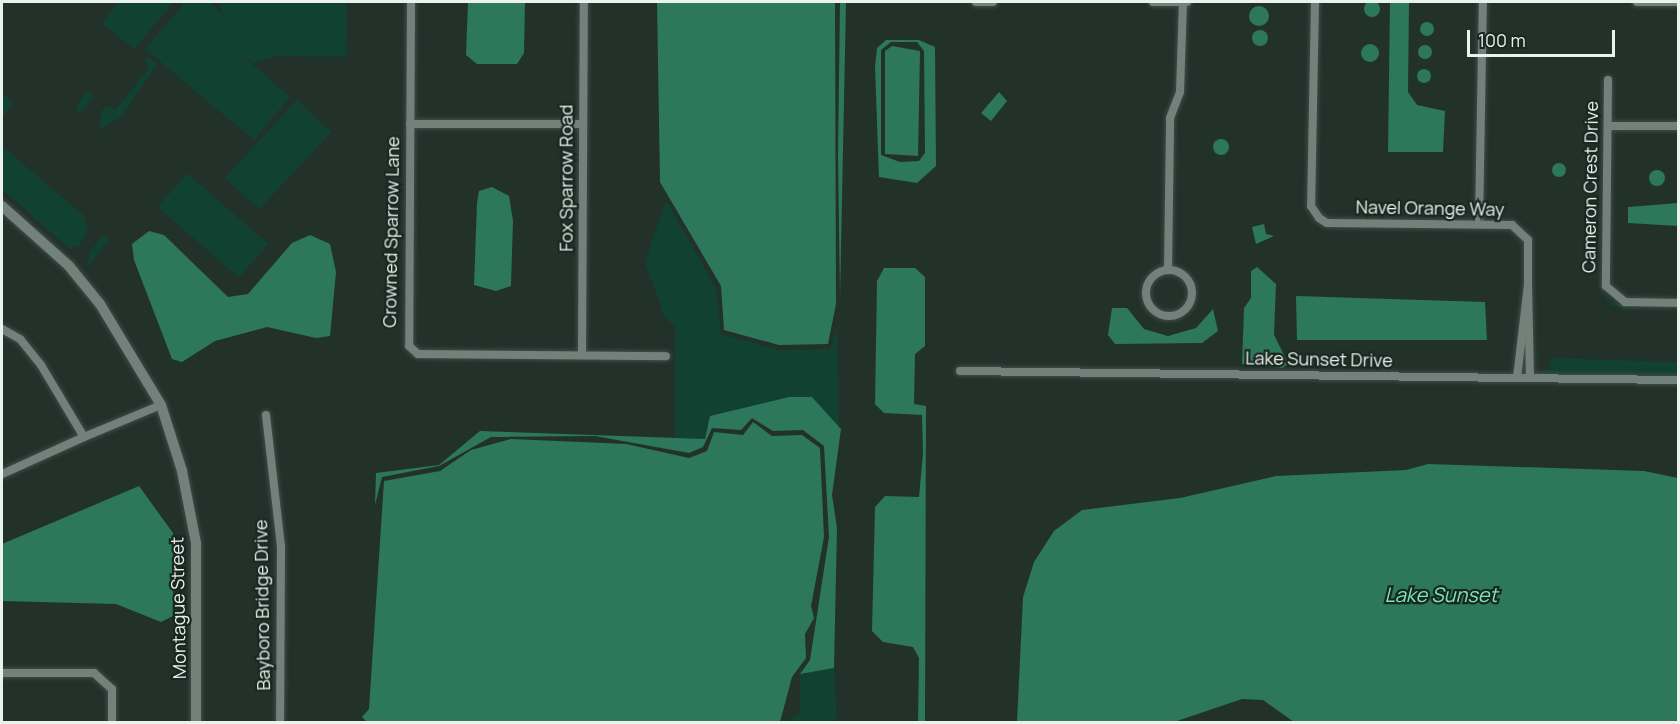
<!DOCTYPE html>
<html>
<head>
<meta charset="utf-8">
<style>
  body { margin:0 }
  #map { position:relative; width:1680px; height:724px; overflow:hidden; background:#23312b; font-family:Manrope,sans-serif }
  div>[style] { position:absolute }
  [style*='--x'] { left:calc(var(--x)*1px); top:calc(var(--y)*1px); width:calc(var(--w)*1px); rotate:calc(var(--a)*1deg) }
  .green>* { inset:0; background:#114130; transform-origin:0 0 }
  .water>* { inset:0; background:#2d775c }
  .round { border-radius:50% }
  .roads { filter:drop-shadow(0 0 2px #414c48) drop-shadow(0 0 2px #414c48) }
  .minor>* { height:8px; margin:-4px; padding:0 4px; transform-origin:4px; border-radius:4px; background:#72827b }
  .minor>.ring { margin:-4px; padding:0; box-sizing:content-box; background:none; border:8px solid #72827b; border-radius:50% }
  .tertiary>* { height:10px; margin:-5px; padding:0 5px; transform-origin:5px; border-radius:5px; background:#72827b }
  span { translate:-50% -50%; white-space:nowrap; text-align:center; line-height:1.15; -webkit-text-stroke:4.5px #192721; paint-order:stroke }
  .street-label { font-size:18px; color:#eaf2ee }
  .water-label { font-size:20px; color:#7ce5bb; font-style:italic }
  .frame { position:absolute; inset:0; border:3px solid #eaf2ee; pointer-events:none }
  .scale { position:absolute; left:1467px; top:30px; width:148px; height:27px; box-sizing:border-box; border:3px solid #eaf2ee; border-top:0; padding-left:8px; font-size:18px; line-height:21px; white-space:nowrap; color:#eaf2ee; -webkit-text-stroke:4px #192721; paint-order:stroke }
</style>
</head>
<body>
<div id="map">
  <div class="green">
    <i style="clip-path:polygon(119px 2px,171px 2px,173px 3px,134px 49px,102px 23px)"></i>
    <i style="clip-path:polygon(179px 2px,211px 2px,223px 16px,220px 2px,347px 2px,346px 57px,278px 56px,253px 63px,238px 52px,290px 97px,254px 140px,145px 49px,182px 6px)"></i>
    <i style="clip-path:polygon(148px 57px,157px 64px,122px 116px,99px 131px,102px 110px,107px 105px,115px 110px,150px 67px,144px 61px)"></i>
    <i style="clip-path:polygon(87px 90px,94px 97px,81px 113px,75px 108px)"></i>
    <i style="clip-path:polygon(2px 93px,14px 103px,2px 118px)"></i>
    <i style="left:297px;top:100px;width:47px;height:106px;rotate:43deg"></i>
    <i style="clip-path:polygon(2px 146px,84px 216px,88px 232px,78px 247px,68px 248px,2px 189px)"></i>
    <i style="left:187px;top:173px;width:108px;height:45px;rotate:41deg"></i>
    <i style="clip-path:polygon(666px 200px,716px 288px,721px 334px,778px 350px,830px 349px,837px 328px,839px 427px,812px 397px,789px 397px,710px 416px,705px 439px,675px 438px,675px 326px,664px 317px,645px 262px)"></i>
    <i style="clip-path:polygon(104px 235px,109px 239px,87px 268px,90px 251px)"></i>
    <i style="clip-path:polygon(1596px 282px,1612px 303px,1646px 311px,1611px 306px)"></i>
    <i style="clip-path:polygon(1550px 358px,1678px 362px,1678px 375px,1526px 374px,1550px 369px)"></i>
    <i style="clip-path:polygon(834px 668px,837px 722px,785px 722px,800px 712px,800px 674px)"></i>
  </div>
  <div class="water">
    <i class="round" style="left:1364px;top:1px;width:16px;height:16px"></i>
    <i style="clip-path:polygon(468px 2px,525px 2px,524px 53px,517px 64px,477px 64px,466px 55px)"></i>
    <i style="clip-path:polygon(657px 2px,835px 2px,836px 304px,828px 344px,779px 345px,724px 330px,721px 286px,660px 182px)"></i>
    <i style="clip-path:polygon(840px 2px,846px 2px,840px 298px,838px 154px)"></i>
    <i style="clip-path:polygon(1390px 2px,1409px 2px,1408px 92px,1417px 105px,1445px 111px,1443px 152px,1388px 152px)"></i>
    <i class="round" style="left:1249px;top:6px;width:20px;height:20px"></i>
    <i class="round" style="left:1420px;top:22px;width:14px;height:14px"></i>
    <i class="round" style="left:1252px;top:30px;width:16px;height:16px"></i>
    <i style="clip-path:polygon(evenodd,886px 40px,919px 40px,935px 47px,936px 166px,917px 183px,879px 177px,875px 67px,877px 48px,886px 40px,891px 42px,917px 42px,924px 51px,925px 153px,919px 161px,900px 162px,881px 155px,881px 50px,891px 42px)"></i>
    <i class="round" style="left:1361px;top:44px;width:18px;height:18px"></i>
    <i class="round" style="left:1418px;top:45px;width:14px;height:14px"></i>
    <i style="clip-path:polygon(892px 46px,920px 51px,918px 156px,885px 154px,885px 51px)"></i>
    <i class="round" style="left:1417px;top:69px;width:14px;height:14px"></i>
    <i style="clip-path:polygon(999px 92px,1007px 101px,991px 121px,981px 113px)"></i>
    <i class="round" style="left:1213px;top:139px;width:16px;height:16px"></i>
    <i class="round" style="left:1552px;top:163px;width:14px;height:14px"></i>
    <i class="round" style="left:1649px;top:170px;width:16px;height:16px"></i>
    <i style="clip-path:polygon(492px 187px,509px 196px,513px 221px,511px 286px,496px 291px,474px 285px,477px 203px,479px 191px)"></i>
    <i style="clip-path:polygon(1678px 203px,1678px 226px,1628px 223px,1628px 207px)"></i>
    <i style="clip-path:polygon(1264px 224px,1266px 234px,1274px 236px,1256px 244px,1252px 227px)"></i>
    <i style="clip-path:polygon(149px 231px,164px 235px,228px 297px,248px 294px,292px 243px,310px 235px,330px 244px,336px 272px,330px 336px,316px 338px,267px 327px,215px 341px,182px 362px,172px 359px,134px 260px,132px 244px)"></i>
    <i style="clip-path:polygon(1257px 267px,1276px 284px,1274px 335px,1288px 363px,1283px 368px,1242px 364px,1244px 308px,1251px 298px,1251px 271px)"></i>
    <i style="clip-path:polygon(884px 268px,915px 268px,925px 277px,925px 346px,915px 354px,914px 404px,926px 406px,925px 722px,918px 722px,919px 658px,913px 647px,883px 642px,872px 631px,875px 507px,885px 496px,919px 497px,923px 453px,922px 415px,884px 413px,875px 404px,877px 281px)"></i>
    <i style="clip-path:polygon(1296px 296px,1485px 302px,1487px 340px,1297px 340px)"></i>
    <i style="clip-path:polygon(1112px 308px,1127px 308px,1144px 329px,1168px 336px,1196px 328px,1213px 309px,1218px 331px,1202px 343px,1115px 344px,1108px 335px)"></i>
    <i style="clip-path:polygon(789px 397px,812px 397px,841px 429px,832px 495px,837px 528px,834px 668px,800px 674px,810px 660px,829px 537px,824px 446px,803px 430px,773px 431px,752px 418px,741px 430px,712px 428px,703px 447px,689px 453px,595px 436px,491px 437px,439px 466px,382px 477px,375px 505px,376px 473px,439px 465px,480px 431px,705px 439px,710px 416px)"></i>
    <i style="clip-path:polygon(753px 422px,772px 436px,802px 435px,820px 448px,824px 537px,811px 606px,814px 618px,805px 634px,806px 658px,792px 677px,780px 722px,367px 722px,362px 717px,369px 709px,384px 481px,440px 471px,471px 450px,511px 439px,626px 444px,689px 458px,707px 451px,714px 432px,743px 435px)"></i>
    <i style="clip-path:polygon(1428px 464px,1644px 471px,1678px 478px,1678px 722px,1294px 722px,1263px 700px,1242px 699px,1174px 722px,1017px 722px,1023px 597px,1034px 562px,1054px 531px,1082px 510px,1180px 498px,1276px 476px,1406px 470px)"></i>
    <i style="clip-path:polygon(139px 486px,173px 533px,173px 616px,161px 622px,116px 604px,2px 601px,2px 544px)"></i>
  </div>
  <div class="roads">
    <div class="minor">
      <i style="--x:411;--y:2;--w:344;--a:90.3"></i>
      <i style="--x:409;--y:346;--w:12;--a:42"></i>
      <i style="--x:418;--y:354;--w:248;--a:0.5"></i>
      <i style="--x:976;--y:2;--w:17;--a:0"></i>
      <i style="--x:1153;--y:2;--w:34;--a:0"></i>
      <i style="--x:1315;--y:2;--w:204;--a:91.1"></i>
      <i style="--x:1311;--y:206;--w:14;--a:56"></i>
      <i style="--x:1319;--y:218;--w:9;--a:32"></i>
      <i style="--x:1327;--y:223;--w:185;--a:0.6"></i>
      <i style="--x:1512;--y:225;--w:22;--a:43"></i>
      <i style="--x:1528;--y:240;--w:44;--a:90"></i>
      <i style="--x:1637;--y:2;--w:41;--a:0"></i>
      <i style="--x:1608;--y:80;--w:206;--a:90.6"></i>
      <i style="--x:1606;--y:286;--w:25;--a:40"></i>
      <i style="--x:1625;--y:302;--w:53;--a:1.1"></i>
      <i style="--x:410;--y:124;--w:173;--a:0"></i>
      <i style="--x:1608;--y:126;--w:70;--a:0"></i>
      <i style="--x:1479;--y:223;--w:221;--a:-89"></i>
      <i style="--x:1168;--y:270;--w:152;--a:-89.2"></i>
      <i style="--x:1170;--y:118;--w:28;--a:-69"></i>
      <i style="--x:1180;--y:92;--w:90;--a:-88.1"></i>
      <i class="ring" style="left:1146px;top:270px;width:38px;height:38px"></i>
      <i style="--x:2;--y:329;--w:21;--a:29"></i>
      <i style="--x:20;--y:339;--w:33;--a:51"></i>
      <i style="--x:41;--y:365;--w:84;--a:59.2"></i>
      <i style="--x:84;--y:437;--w:90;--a:155.7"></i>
      <i style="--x:582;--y:354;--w:352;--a:-89.7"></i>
      <i style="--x:960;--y:371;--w:718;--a:0.72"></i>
      <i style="--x:1517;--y:378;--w:95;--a:-83.3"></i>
      <i style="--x:1528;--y:284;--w:94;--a:88.8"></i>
      <i style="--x:266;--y:415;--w:133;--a:83.5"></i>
      <i style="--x:281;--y:547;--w:175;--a:90.3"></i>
      <i style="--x:84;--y:437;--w:83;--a:-22.6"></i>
      <i style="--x:2;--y:673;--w:92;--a:0"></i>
      <i style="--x:94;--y:673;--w:24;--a:42"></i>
      <i style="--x:112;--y:689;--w:33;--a:90"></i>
    </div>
    <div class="tertiary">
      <i style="--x:2;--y:206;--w:90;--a:41.8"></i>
      <i style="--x:69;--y:266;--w:49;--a:50.8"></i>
      <i style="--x:100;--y:304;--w:118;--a:58.9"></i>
      <i style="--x:161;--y:405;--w:69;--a:72.3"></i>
      <i style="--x:182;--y:471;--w:73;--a:79"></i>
      <i style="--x:196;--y:543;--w:179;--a:90"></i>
    </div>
  </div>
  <div class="street-label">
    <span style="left:566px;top:178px;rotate:-90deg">Fox Sparrow Road</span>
    <span style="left:1590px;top:187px;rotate:-89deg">Cameron Crest Drive</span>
    <span style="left:1430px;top:208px;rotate:1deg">Navel Orange Way</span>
    <span style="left:391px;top:232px;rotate:-89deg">Crowned Sparrow Lane</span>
    <span style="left:1319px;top:359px;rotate:1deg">Lake Sunset Drive</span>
    <span style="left:262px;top:605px;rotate:-91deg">Bayboro Bridge Drive</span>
    <span style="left:178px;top:608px;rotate:-91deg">Montague Street</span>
  </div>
  <div class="water-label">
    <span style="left:1441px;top:594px">Lake Sunset</span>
  </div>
  <div class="frame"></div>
  <div class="scale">100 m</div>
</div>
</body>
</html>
